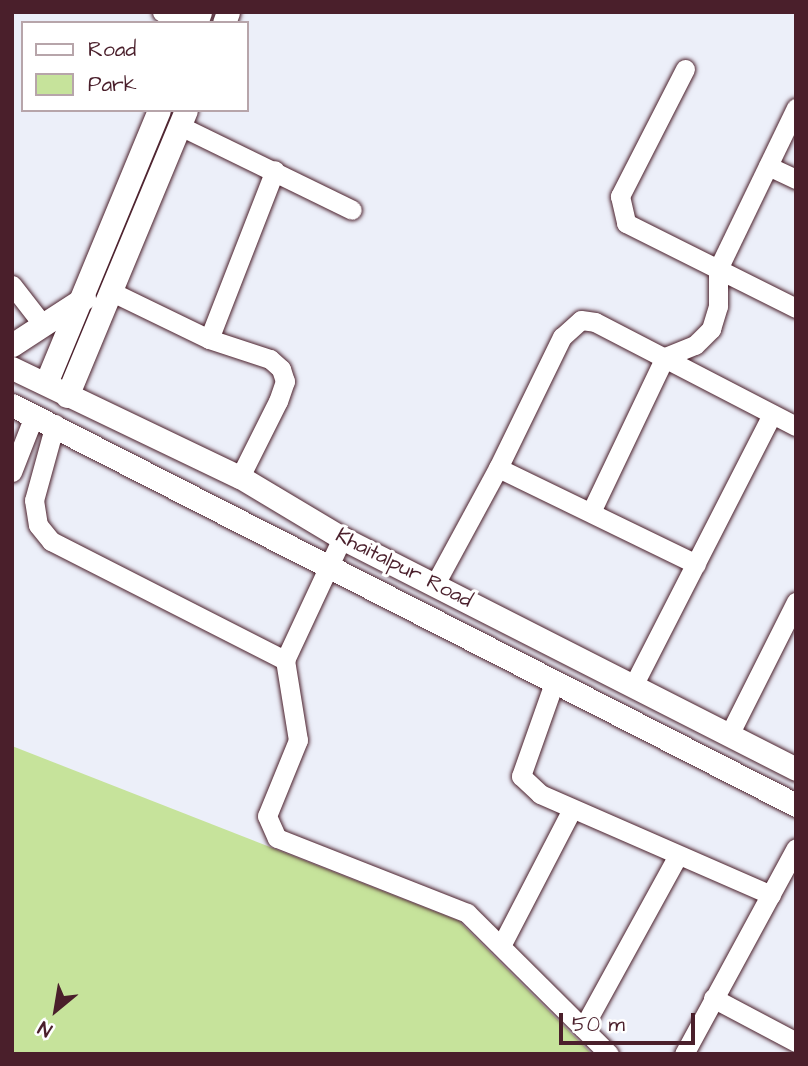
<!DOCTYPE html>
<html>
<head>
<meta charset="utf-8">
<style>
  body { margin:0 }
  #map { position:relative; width:808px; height:1066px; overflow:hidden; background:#eceff9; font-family:"Architects Daughter",sans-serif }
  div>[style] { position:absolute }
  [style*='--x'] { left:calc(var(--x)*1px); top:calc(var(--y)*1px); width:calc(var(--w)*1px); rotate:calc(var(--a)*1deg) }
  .green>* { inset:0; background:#c6e39b }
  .roads { filter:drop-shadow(0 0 2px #4a1f2b) drop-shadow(0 0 2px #4a1f2b) }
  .minor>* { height:19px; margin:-9.5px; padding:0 9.5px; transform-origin:9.5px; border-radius:9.5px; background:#fff }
  .tertiary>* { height:23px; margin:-11.5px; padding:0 11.5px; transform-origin:11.5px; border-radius:11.5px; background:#fff }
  span { translate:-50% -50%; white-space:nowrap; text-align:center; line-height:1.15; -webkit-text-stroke:6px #fff; paint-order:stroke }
  .street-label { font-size:21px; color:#4a1f2b }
  .frame { position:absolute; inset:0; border:14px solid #4a1f2b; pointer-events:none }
  .legend { position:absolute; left:21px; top:21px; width:228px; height:91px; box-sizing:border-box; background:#fff; border:2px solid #b7a5aa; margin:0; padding:9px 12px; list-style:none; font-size:21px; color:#4a1f2b }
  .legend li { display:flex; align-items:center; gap:14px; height:35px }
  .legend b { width:35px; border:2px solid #b7a5aa }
  .north { position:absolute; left:21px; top:975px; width:70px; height:70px; -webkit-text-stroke:5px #fff; paint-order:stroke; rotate:210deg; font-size:19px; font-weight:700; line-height:28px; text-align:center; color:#4a1f2b }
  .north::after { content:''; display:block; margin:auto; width:24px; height:32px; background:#4a1f2b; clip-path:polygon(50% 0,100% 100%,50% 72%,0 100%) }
  .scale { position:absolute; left:559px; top:1013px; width:136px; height:32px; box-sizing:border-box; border:4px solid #4a1f2b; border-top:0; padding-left:9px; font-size:21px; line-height:24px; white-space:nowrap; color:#4a1f2b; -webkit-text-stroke:5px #fff; paint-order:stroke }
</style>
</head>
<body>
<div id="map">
  <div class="green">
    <i style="clip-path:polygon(12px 746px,459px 921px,592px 1054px,12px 1054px)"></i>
  </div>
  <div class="roads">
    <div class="minor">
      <i style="--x:162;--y:12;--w:29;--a:22"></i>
      <i style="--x:685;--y:69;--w:143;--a:117.1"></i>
      <i style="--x:620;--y:196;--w:28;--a:77"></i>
      <i style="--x:626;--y:223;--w:190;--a:26.6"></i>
      <i style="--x:180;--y:126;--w:191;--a:26"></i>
      <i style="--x:768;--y:166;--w:31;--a:25"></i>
      <i style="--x:12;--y:285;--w:51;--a:52.2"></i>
      <i style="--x:110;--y:291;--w:110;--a:25.9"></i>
      <i style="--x:209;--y:339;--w:64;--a:18.2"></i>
      <i style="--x:270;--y:359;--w:15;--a:42"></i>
      <i style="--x:281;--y:369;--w:13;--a:72"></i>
      <i style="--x:285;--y:381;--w:21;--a:109"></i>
      <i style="--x:278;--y:401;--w:85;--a:116.6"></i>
      <i style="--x:209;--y:339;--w:181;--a:-68.7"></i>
      <i style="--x:55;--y:424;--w:79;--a:105.4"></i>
      <i style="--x:34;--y:500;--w:25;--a:81"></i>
      <i style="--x:38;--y:525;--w:21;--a:51"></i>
      <i style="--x:51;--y:541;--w:263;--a:27"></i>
      <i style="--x:12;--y:472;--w:60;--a:-68.6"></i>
      <i style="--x:591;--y:512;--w:172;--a:-64.5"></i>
      <i style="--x:665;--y:357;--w:32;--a:-22"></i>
      <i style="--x:695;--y:345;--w:23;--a:-45"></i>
      <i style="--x:711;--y:329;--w:24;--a:-73"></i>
      <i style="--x:718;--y:306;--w:37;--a:-90"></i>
      <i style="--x:718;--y:269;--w:179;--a:-64.2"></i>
      <i style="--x:342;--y:538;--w:135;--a:115"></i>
      <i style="--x:285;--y:660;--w:81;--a:80.8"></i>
      <i style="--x:298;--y:740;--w:82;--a:112.2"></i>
      <i style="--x:267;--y:816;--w:24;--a:66"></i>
      <i style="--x:277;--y:838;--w:204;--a:21.5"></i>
      <i style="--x:467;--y:913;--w:200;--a:44.8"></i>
      <i style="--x:696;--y:564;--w:220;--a:-154.1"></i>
      <i style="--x:498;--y:468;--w:146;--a:-64"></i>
      <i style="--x:562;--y:337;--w:25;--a:-42"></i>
      <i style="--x:581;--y:320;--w:14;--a:8"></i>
      <i style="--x:595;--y:322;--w:226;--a:27.4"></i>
      <i style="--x:435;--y:584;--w:132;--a:-61.5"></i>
      <i style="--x:555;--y:680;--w:102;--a:109.5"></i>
      <i style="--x:521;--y:776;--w:26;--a:43"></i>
      <i style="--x:540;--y:794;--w:252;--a:23.6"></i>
      <i style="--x:634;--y:684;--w:303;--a:-62.9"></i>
      <i style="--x:729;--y:735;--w:149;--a:-63.3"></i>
      <i style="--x:501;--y:946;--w:154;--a:-62.6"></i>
      <i style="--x:713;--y:998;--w:94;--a:27.9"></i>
      <i style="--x:583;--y:1028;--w:197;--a:-61.2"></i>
      <i style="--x:684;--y:1054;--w:234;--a:-61.5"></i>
    </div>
    <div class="tertiary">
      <i style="--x:196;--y:23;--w:12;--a:-70"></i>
      <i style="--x:224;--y:23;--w:12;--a:-70"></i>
      <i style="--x:12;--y:345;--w:86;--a:-33.1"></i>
      <i style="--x:12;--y:368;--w:253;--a:25.6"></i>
      <i style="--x:240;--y:477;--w:119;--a:30.9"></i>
      <i style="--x:342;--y:538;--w:509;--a:26.97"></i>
      <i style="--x:46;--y:383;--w:295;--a:-67.5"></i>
      <i style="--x:67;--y:396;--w:310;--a:-67.4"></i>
      <i style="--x:12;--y:405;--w:880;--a:27.03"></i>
    </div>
  </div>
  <div class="street-label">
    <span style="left:404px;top:568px;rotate:27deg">Khaitalpur Road</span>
  </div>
  <div class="frame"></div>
  <ul class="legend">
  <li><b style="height:9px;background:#fff"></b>Road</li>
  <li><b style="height:19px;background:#c6e39b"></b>Park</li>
  </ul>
  <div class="north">N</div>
  <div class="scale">50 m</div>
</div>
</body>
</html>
